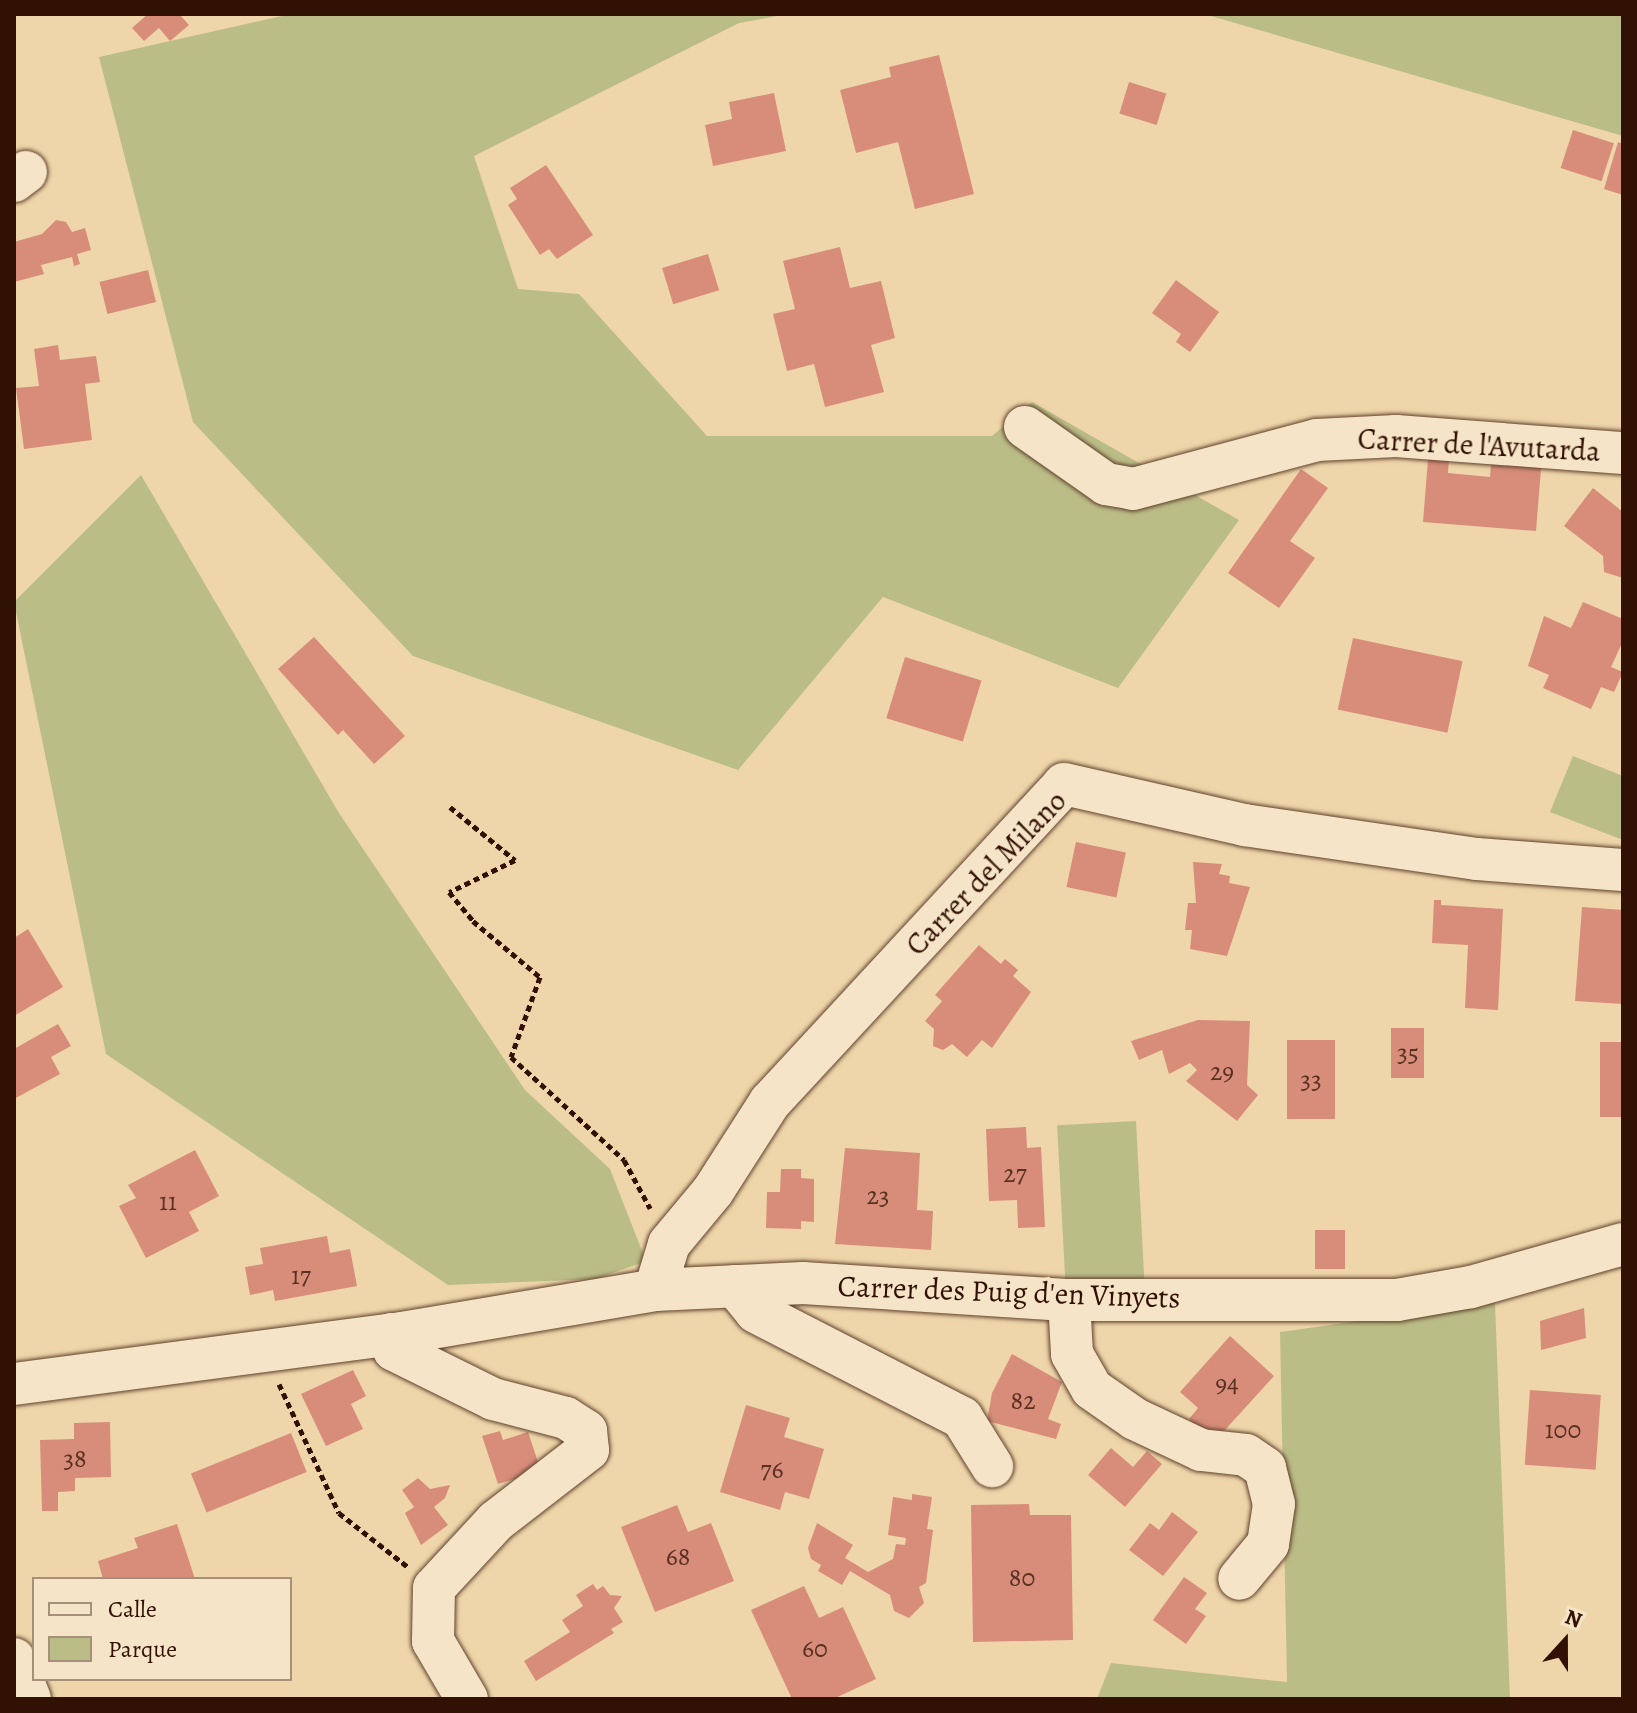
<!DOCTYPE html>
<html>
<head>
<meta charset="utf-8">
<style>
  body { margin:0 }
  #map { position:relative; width:1637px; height:1713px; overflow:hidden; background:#efd6aa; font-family:Alegreya,serif }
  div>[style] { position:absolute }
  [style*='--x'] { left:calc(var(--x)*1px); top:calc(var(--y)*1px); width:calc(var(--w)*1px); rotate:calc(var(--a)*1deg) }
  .green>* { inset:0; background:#bbbd87; transform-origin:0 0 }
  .building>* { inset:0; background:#d78d7a; transform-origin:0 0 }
  .path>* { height:5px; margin-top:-2.5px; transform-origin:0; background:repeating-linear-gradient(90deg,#311103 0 6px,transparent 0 10px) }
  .roads { filter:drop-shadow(0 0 2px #60422d) drop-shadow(0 0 2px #60422d) }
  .minor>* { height:42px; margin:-21px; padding:0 21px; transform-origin:21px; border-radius:21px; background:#f5e4c8 }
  span { translate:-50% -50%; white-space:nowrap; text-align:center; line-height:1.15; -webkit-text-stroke:7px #f5e4c8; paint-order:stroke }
  .number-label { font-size:26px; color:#5a3021 }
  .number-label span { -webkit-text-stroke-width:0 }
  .street-label { font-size:30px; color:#311103 }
  .frame { position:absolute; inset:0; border:16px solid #311103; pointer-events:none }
  .legend { position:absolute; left:32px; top:1577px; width:260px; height:104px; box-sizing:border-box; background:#f5e4c8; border:2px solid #a79079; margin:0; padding:10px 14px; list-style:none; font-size:24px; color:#311103 }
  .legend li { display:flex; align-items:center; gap:16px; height:40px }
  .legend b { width:40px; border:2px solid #a79079 }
  .north { position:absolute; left:1525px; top:1601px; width:80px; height:80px; -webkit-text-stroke:6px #f5e4c8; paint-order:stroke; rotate:21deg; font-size:22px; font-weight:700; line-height:32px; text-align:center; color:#311103 }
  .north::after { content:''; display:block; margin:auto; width:28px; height:36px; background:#311103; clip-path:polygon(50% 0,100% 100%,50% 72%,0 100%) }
</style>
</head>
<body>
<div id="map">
  <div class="green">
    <i style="clip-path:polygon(291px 14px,788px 14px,739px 23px,474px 156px,518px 289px,579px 294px,707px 436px,992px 436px,1032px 402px,1239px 520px,1118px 688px,883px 597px,738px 770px,413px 656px,193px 422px,99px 57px)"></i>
    <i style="clip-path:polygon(1204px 14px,1623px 14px,1623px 136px)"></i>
    <i style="clip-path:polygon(141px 475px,339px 813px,525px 1090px,610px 1169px,646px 1261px,596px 1279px,448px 1285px,106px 1054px,14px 602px)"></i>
    <i style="clip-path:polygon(1573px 756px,1623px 776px,1623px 840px,1550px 812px)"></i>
    <i style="left:1136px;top:1121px;width:158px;height:79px;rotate:87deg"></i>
    <i style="clip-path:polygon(1495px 1302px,1510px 1699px,1097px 1699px,1111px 1663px,1287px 1682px,1280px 1332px)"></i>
  </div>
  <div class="building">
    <i style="clip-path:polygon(148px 14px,179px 14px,189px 25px,170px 41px,159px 28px,144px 41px,132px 28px)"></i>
    <i style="clip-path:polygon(939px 55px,974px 194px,915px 209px,898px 142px,856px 153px,840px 90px,891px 77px,889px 67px)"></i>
    <i style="left:1129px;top:82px;width:39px;height:33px;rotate:17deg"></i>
    <i style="clip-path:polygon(774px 93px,786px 151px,713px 166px,705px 125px,732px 119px,729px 102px)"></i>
    <i style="left:1573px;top:130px;width:43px;height:40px;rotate:18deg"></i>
    <i style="clip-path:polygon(1618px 142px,1623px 144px,1623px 195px,1604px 189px)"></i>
    <i style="clip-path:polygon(546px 165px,593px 235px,557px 259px,549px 249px,540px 255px,508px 205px,517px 199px,510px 188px)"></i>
    <i style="clip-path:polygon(56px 220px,66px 222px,72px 232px,85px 228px,91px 250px,77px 254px,80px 264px,74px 266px,72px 257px,41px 265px,44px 274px,14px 282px,14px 242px,42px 234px)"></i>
    <i style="clip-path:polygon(840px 247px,850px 288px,881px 281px,895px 338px,871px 345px,884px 392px,825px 407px,814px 364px,787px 371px,773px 314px,795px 309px,783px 261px)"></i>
    <i style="left:708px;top:254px;width:38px;height:48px;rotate:73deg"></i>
    <i style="left:148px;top:270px;width:33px;height:50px;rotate:76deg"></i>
    <i style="clip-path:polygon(1176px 280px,1219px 312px,1190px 352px,1176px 342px,1181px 334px,1152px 313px)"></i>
    <i style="clip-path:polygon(58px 345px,60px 360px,96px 356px,100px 382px,85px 384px,92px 440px,24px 449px,16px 388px,39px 386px,34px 349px)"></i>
    <i style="clip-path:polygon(1429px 447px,1449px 459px,1448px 473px,1490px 477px,1492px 453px,1542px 457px,1536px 531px,1423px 522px)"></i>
    <i style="clip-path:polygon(1301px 469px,1328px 488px,1290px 541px,1315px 558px,1279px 608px,1228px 573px)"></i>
    <i style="clip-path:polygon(1593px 488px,1623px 512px,1623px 578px,1604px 572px,1603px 556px,1564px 526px)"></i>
    <i style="clip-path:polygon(1583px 602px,1623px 619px,1623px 641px,1611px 667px,1623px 672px,1614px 692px,1601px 687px,1591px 709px,1543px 688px,1549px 675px,1528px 666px,1544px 616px,1571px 628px)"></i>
    <i style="clip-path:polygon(314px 637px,405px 736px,374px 764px,343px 730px,338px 735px,278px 669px)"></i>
    <i style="left:1353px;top:638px;width:112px;height:73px;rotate:12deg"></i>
    <i style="left:905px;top:657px;width:80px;height:64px;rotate:17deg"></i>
    <i style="left:1076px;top:842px;width:51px;height:46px;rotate:12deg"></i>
    <i style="clip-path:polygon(1193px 862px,1222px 864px,1219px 874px,1230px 876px,1229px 883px,1250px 887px,1227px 956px,1190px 949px,1192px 930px,1185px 930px,1188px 903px,1196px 903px)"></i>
    <i style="clip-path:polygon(1434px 900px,1441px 900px,1441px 905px,1503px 909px,1498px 1010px,1465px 1008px,1468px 945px,1432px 943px)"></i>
    <i style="clip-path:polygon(1582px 907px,1623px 910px,1623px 1004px,1575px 1001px)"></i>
    <i style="clip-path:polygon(28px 929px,63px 987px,14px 1016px,14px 938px)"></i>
    <i style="clip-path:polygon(979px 945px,1001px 964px,1005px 959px,1018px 970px,1013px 976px,1031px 992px,992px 1048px,982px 1040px,967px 1057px,952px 1044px,943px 1050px,933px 1046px,934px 1029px,925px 1021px,942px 1001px,935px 995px)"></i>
    <i style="clip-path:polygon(1198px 1020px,1250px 1021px,1247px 1085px,1258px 1095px,1237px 1121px,1186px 1081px,1197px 1070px,1190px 1063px,1169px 1074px,1162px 1050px,1139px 1060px,1131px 1041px)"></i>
    <i style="clip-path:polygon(58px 1024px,71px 1046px,51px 1057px,60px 1074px,14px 1099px,14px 1049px)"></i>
    <i style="left:1391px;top:1028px;width:33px;height:50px"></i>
    <i style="left:1287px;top:1040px;width:48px;height:79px"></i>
    <i style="left:1600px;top:1042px;width:23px;height:75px"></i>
    <i style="clip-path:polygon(1026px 1127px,1027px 1148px,1041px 1147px,1045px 1227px,1018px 1228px,1017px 1200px,989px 1201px,986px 1129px)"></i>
    <i style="clip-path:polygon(845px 1148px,920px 1153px,917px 1210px,933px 1211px,931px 1250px,835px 1244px)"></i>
    <i style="clip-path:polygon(195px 1150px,219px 1196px,189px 1212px,199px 1231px,146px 1258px,119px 1206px,136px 1198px,128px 1185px)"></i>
    <i style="clip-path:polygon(781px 1169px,801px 1169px,801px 1178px,814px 1179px,814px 1222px,801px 1221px,801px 1229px,766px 1228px,767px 1192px,780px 1192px)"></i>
    <i style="left:1315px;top:1230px;width:30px;height:39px"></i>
    <i style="clip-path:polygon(327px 1236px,330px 1253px,350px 1249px,357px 1286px,275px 1301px,273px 1290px,250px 1295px,245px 1267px,263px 1264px,260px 1248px)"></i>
    <i style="clip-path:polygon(1584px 1308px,1586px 1338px,1541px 1350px,1540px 1321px)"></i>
    <i style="clip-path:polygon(1230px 1336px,1274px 1376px,1214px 1442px,1189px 1419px,1198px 1408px,1180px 1392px)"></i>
    <i style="clip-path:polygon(1012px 1354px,1062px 1382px,1048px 1419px,1061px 1424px,1056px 1439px,987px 1421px,992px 1393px)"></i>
    <i style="clip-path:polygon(353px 1370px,366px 1396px,351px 1404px,363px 1429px,326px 1446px,301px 1394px)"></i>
    <i style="left:1530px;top:1390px;width:71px;height:75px;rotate:4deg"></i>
    <i style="clip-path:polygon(746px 1405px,790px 1418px,784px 1437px,824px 1449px,809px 1499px,785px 1492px,780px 1510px,720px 1492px)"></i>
    <i style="clip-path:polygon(110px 1422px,111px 1477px,75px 1478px,75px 1491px,58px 1492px,58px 1511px,42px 1511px,40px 1440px,74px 1439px,74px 1423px)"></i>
    <i style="clip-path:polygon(500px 1431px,503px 1440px,528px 1432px,541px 1471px,498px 1484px,482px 1436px)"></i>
    <i style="left:291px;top:1433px;width:42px;height:108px;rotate:68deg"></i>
    <i style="clip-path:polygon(1111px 1448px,1133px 1467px,1147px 1451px,1162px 1464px,1125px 1507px,1088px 1475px)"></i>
    <i style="clip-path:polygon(418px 1478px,430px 1489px,450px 1485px,445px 1498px,434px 1507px,448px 1525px,421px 1545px,405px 1513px,414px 1507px,402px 1490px)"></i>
    <i style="clip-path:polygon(912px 1494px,932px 1497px,927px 1529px,933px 1530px,926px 1583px,919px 1587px,924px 1603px,909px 1618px,894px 1611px,890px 1595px,850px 1571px,842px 1585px,818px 1571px,821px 1565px,811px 1559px,808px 1548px,817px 1523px,853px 1545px,845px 1558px,868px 1572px,893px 1559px,896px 1544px,905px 1545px,906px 1538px,888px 1535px,893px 1497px,912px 1500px)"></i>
    <i style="clip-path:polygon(1029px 1504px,1030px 1515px,1071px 1515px,1073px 1640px,973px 1642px,971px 1505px)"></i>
    <i style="clip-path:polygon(677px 1505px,688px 1532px,711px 1523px,734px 1581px,655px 1612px,621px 1527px)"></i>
    <i style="clip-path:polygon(1172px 1512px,1198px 1532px,1163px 1576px,1129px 1550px,1150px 1523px,1159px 1530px)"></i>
    <i style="clip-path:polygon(177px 1524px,195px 1579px,103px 1579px,98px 1561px,138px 1548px,134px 1538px)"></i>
    <i style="clip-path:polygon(1184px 1577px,1207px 1593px,1195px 1609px,1206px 1616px,1186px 1644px,1153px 1620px)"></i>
    <i style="clip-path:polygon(593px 1584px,597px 1590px,603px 1586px,610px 1595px,622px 1596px,614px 1608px,623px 1622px,611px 1629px,614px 1633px,536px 1681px,524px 1661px,570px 1632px,562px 1620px,583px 1606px,576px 1595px)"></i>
    <i style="clip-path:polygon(804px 1586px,819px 1618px,843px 1607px,876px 1679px,833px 1699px,792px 1699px,751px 1610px)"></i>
  </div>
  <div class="path">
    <i style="--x:450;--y:807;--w:84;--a:39.2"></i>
    <i style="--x:515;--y:860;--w:73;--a:154.1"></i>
    <i style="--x:449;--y:892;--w:38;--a:50"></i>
    <i style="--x:473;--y:921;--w:87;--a:39.9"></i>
    <i style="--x:540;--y:977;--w:85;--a:109.9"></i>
    <i style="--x:511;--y:1057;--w:153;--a:42.3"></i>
    <i style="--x:624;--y:1160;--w:55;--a:61.6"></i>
    <i style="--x:279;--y:1384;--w:142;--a:65.1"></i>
    <i style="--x:339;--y:1513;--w:88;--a:38"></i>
  </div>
  <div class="roads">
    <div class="minor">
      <i style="--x:14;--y:181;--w:15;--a:-37"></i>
      <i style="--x:1025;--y:427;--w:99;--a:35.1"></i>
      <i style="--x:1106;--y:484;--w:27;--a:10"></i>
      <i style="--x:1133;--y:489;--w:190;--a:-14.9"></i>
      <i style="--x:1317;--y:440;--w:79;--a:-2.9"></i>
      <i style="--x:1396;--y:436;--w:228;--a:4.3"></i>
      <i style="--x:735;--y:1286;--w:33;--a:51"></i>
      <i style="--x:756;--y:1312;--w:232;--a:27.2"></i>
      <i style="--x:962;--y:1418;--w:57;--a:58"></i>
      <i style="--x:655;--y:1290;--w:48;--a:-73.1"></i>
      <i style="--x:669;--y:1244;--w:69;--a:-50.3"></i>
      <i style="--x:713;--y:1191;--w:106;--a:-57.4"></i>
      <i style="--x:770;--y:1102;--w:433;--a:-47.2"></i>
      <i style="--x:1064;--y:784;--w:185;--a:12.8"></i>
      <i style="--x:1244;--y:825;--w:235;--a:8.3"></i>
      <i style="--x:1477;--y:859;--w:146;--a:4.3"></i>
      <i style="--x:1069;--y:1300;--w:54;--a:86.8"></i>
      <i style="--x:1072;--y:1354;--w:40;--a:60.3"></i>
      <i style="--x:1092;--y:1389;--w:52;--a:34.9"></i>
      <i style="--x:1135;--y:1419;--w:73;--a:25.2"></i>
      <i style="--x:1201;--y:1450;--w:45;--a:6.3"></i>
      <i style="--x:1246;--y:1455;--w:23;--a:34"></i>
      <i style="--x:1265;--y:1468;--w:37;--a:76"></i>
      <i style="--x:1274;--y:1504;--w:40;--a:98.5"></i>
      <i style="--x:1268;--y:1544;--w:45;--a:129.6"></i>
      <i style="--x:391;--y:1334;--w:16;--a:79"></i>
      <i style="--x:394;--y:1350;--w:110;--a:26.3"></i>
      <i style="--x:493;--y:1399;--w:75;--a:14.6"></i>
      <i style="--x:566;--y:1418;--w:24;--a:33"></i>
      <i style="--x:586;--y:1431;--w:19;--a:84"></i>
      <i style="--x:588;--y:1450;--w:116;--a:142.3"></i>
      <i style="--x:496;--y:1521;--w:91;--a:132.8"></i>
      <i style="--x:434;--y:1588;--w:53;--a:91.1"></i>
      <i style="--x:433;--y:1641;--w:67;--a:59.6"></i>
      <i style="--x:14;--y:1384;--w:391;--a:-7.5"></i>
      <i style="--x:402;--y:1333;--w:257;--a:-9.6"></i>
      <i style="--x:655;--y:1290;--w:148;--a:-2.7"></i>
      <i style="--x:803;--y:1283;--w:267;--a:3.7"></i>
      <i style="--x:1069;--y:1300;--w:328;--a:0"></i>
      <i style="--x:1397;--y:1300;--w:75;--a:-10"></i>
      <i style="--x:1471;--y:1287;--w:158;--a:-15.8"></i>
      <i style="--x:14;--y:1659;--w:43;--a:68.2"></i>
    </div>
  </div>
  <div class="number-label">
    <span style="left:1408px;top:1053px">35</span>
    <span style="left:1222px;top:1072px">29</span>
    <span style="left:1311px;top:1080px">33</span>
    <span style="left:1015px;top:1174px">27</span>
    <span style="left:878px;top:1196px">23</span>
    <span style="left:168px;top:1202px">11</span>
    <span style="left:301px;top:1276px">17</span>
    <span style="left:1227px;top:1384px">94</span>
    <span style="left:1023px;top:1401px">82</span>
    <span style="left:1563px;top:1430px">100</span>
    <span style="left:75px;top:1459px">38</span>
    <span style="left:772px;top:1470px">76</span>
    <span style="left:678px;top:1557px">68</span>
    <span style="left:1022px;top:1578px">80</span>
    <span style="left:815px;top:1649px">60</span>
  </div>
  <div class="street-label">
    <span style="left:1479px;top:445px;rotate:3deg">Carrer de l'Avutarda</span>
    <span style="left:986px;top:873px;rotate:-46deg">Carrer del Milano</span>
    <span style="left:1009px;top:1292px;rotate:2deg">Carrer des Puig d'en Vinyets</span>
  </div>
  <div class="frame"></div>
  <ul class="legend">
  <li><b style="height:10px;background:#f5e4c8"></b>Calle</li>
  <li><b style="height:22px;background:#bbbd87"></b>Parque</li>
  </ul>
  <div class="north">N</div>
</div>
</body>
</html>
